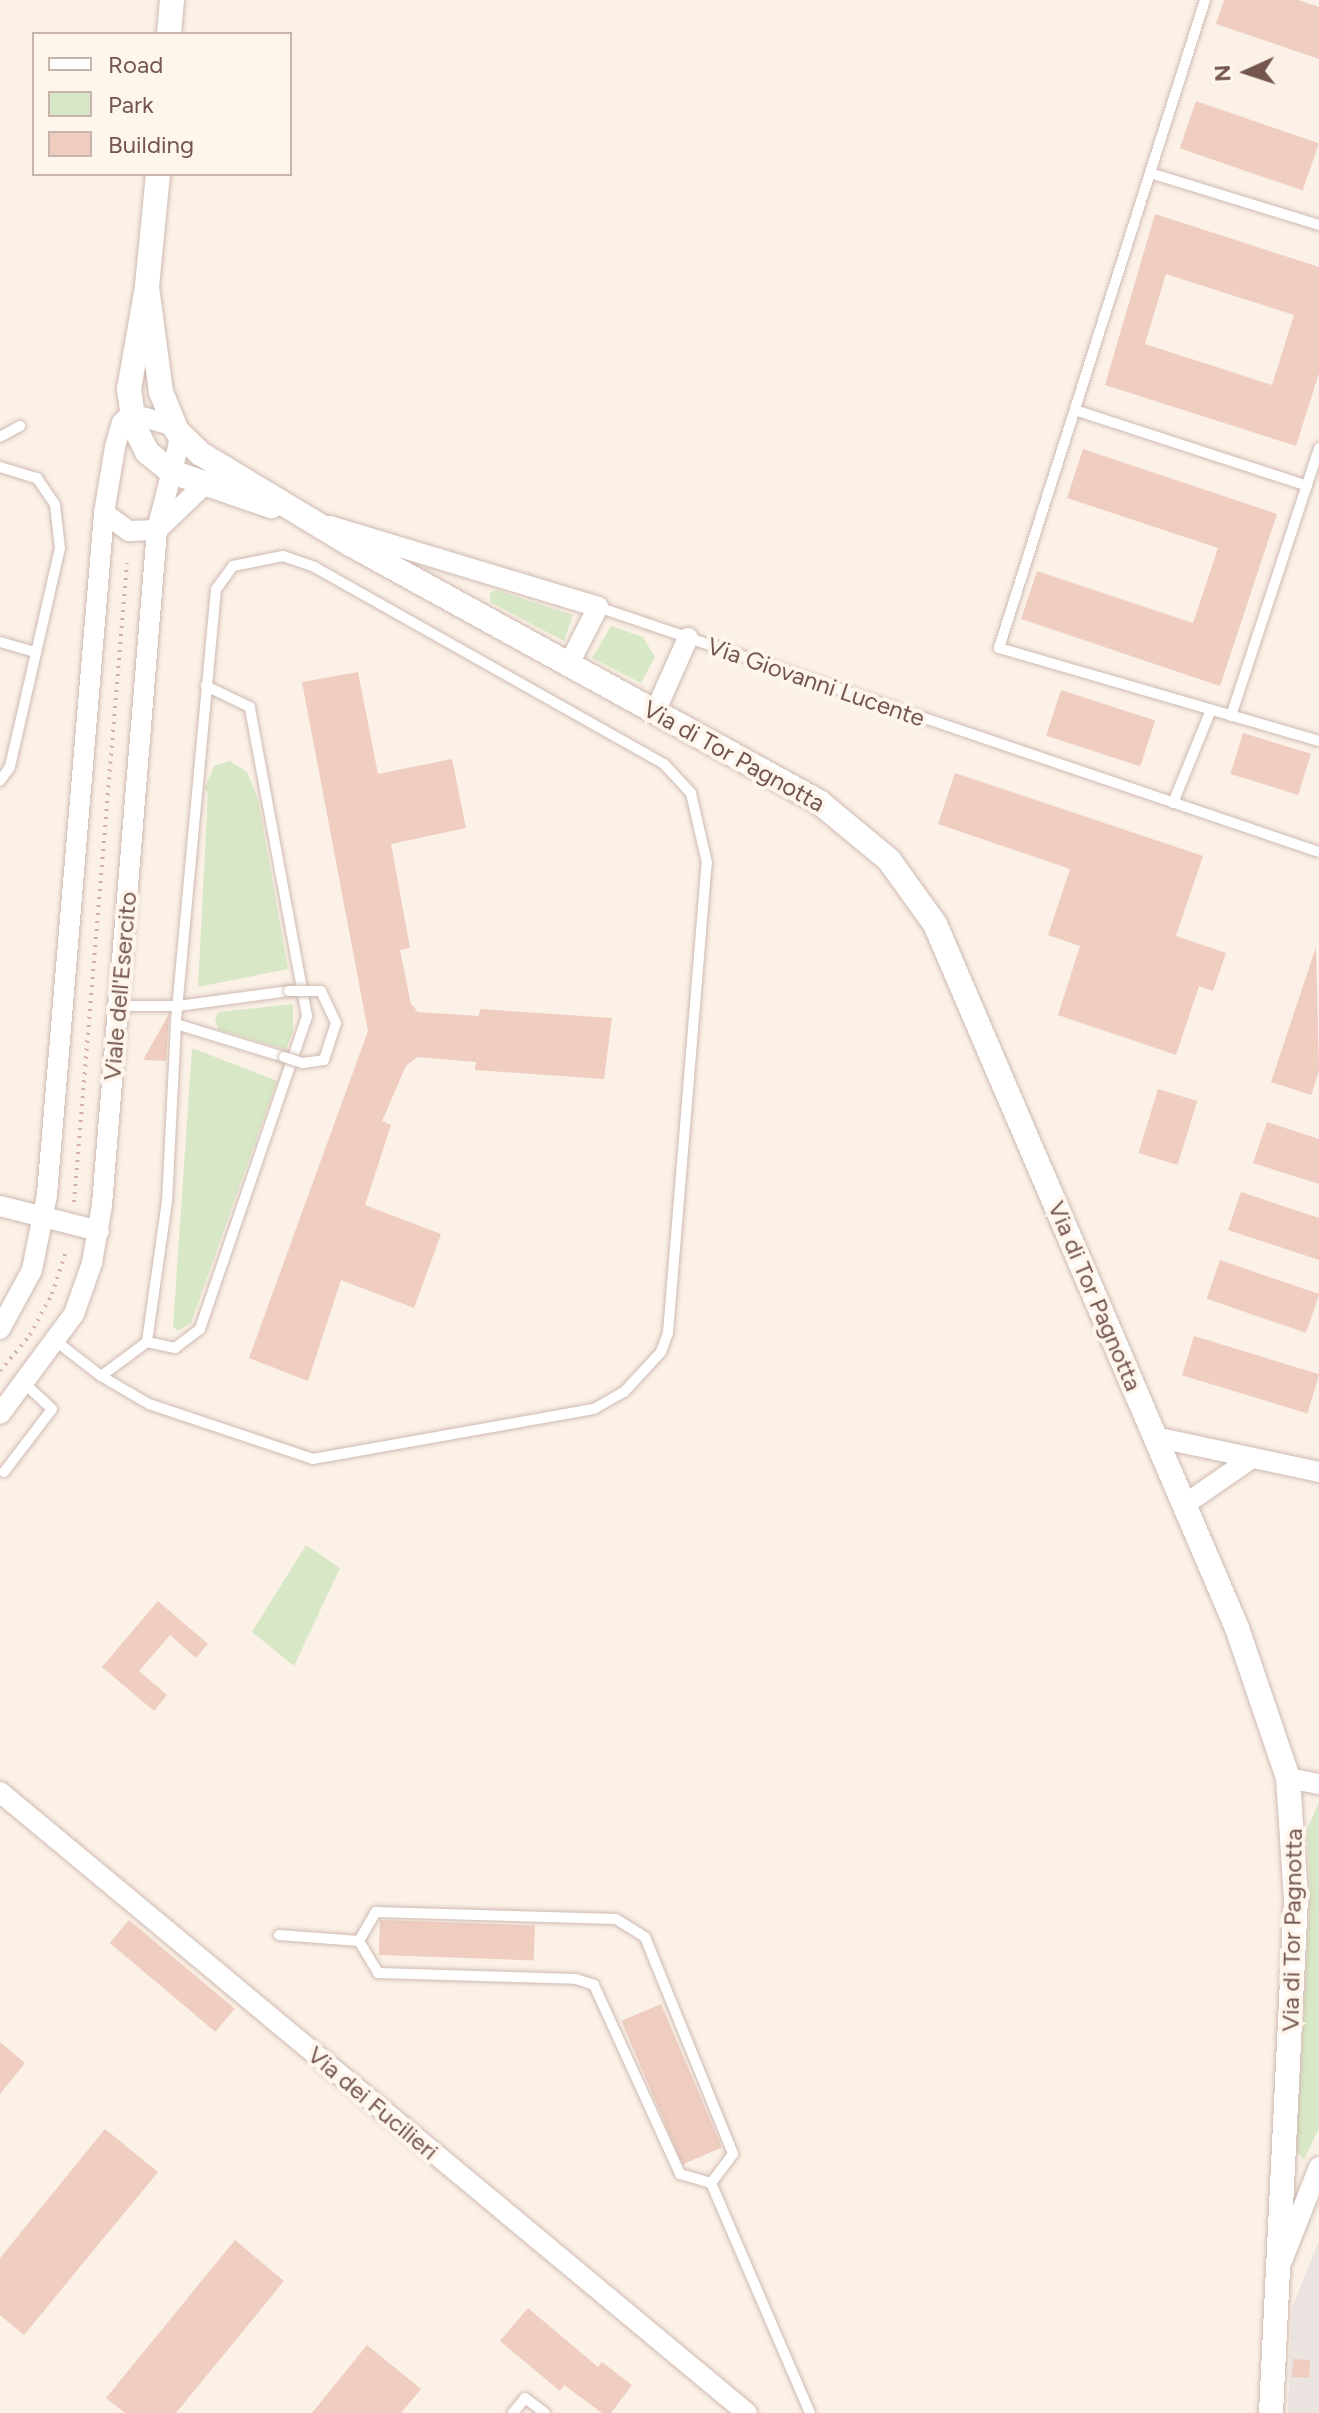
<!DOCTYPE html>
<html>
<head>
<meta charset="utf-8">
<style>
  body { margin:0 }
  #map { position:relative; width:1319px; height:2413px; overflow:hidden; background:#fbf1e7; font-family:Figtree,sans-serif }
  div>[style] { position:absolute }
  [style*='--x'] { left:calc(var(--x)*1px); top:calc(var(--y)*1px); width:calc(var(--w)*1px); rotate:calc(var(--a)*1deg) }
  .industrial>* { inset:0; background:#ece4e0 }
  .green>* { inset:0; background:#d8e8c6 }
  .building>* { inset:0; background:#efcdc0; transform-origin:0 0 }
  .path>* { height:4px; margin-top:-2px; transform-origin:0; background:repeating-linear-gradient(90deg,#d4b0a3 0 2px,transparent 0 8px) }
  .roads { filter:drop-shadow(0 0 2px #cfbab1) drop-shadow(0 0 2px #cfbab1) }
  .service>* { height:10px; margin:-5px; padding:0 5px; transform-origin:5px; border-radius:5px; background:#fff }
  .minor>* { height:20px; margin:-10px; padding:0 10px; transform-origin:10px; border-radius:10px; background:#fff }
  .tertiary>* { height:24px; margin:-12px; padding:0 12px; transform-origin:12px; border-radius:12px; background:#fff }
  .bridges { filter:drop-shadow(0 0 2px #cfbab1) drop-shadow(0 0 2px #cfbab1) }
  .service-bridge>* { height:10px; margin:-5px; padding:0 5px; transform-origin:5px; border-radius:5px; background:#fff }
  span { translate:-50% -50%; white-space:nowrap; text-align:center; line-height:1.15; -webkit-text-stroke:8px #fef5ed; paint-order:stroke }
  .street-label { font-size:24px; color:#74564d }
  .legend { position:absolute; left:32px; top:32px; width:260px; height:144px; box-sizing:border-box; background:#fef5ed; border:2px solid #c7b5ad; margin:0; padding:10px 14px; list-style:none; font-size:24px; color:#74564d }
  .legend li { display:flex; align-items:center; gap:16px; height:40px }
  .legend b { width:40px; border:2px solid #c7b5ad }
  .north { position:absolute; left:1207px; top:32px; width:80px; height:80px; -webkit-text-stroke:6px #fef5ed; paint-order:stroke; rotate:267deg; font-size:22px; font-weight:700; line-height:32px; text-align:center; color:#74564d }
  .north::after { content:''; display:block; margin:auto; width:28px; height:36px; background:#74564d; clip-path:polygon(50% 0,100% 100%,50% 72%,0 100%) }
</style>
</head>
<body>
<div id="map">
  <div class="industrial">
    <i style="clip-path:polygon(1319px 2240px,1319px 2413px,1288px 2413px,1292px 2308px)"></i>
  </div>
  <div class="green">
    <i style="clip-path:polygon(496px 590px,573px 615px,564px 641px,490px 602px,490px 593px)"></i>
    <i style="clip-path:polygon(611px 626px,643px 637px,655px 657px,641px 683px,592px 658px)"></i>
    <i style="clip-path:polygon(230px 761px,247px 772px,258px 799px,288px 969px,198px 987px,208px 792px,204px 790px,214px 766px)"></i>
    <i style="clip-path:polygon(293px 1004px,293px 1032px,286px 1049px,219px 1030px,215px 1019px,218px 1012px)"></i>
    <i style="clip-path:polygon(192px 1048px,277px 1081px,191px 1323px,178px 1331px,173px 1327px)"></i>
    <i style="clip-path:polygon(306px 1545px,340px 1568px,294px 1666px,252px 1632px)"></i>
    <i style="clip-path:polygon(1319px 1802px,1319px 2128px,1304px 2160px,1296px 2150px,1310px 1895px,1307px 1829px)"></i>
  </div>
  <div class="building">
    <i style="clip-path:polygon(1224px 0,1298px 0,1319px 7px,1319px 59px,1216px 24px)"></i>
    <i style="left:1196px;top:101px;width:130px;height:50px;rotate:19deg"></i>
    <i style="clip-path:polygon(evenodd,1155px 214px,1319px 267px,1319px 373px,1296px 446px,1105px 385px,1155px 214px,1166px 274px,1294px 315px,1272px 385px,1145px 344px,1166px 274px)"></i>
    <i style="clip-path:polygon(1083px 449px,1277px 514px,1220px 686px,1021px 619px,1037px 571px,1193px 623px,1218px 548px,1067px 498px)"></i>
    <i style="clip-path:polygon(358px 672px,378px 774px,452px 759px,466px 828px,391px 844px,410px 948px,400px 950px,411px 1004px,418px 1012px,479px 1016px,480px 1009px,612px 1018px,604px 1079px,475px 1070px,476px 1062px,417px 1057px,406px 1066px,382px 1121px,391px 1125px,365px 1205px,441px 1234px,414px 1308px,341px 1280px,308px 1381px,249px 1358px,368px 1031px,302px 682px)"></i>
    <i style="left:1061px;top:690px;width:99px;height:48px;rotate:18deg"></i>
    <i style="left:1243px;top:733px;width:71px;height:43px;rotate:17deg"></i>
    <i style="clip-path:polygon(955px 773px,1203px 856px,1176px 936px,1226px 953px,1213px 991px,1199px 986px,1176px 1055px,1058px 1015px,1080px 946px,1048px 935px,1070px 869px,938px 824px)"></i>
    <i style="clip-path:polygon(1316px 947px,1319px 1071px,1311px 1095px,1271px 1082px)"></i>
    <i style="clip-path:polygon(169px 1014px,166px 1061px,143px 1060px)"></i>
    <i style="left:1158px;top:1089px;width:41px;height:67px;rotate:17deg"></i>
    <i style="clip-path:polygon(1267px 1122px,1319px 1139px,1319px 1184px,1253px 1163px)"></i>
    <i style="clip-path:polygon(1241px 1192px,1319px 1218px,1319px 1260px,1228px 1230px)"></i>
    <i style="left:1220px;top:1260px;width:105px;height:41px;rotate:19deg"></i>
    <i style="left:1194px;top:1336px;width:131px;height:41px;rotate:17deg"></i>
    <i style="clip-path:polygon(158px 1601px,208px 1644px,196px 1658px,170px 1635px,139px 1671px,167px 1695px,154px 1711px,102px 1667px)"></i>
    <i style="left:129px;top:1920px;width:138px;height:30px;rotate:40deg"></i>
    <i style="left:380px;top:1920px;width:155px;height:35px;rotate:2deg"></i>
    <i style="left:661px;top:2004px;width:156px;height:43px;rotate:67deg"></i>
    <i style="clip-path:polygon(0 2042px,25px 2063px,0 2094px)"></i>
    <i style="clip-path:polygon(105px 2129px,158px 2172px,24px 2335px,0 2315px,0 2258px)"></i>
    <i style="clip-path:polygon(235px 2240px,284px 2281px,176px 2413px,125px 2413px,106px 2398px)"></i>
    <i style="clip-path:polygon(528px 2308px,598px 2367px,602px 2362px,632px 2385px,611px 2413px,602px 2413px,564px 2385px,560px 2391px,500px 2341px)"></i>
    <i style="clip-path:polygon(367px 2345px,421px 2389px,401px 2413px,312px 2413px)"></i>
    <i style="left:1293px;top:2359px;width:17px;height:18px;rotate:3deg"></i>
  </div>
  <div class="path">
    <i style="--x:74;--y:1202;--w:641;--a:-85.26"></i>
    <i style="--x:0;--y:1371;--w:47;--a:-50.2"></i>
    <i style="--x:30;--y:1335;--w:47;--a:-61.8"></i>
    <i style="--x:52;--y:1294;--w:48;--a:-71.9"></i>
  </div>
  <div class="roads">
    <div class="service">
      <i style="--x:1205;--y:0;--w:680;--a:107.64"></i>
      <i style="--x:999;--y:648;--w:333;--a:16.2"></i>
      <i style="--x:1150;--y:173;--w:177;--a:17.1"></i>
      <i style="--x:1075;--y:410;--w:244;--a:18.1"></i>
      <i style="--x:0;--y:437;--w:23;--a:-29"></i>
      <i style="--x:0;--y:467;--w:39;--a:17"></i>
      <i style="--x:37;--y:478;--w:32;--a:56"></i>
      <i style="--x:55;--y:505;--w:43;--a:83.4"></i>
      <i style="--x:60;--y:548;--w:225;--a:102.9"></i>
      <i style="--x:10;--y:767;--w:17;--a:126"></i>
      <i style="--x:598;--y:607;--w:761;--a:18.77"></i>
      <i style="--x:0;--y:642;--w:37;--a:16"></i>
      <i style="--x:1231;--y:716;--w:282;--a:-71.8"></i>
      <i style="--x:1173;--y:803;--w:100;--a:-67.8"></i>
      <i style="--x:118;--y:1006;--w:60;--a:0"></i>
      <i style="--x:178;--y:1006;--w:112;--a:-7.7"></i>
      <i style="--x:176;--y:1024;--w:113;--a:17"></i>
      <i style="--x:57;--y:1342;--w:56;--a:37.7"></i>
      <i style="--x:101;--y:1376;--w:56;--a:30.3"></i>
      <i style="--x:149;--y:1404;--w:173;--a:18.5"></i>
      <i style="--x:313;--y:1459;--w:285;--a:-10.1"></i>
      <i style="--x:594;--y:1409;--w:34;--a:-30"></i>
      <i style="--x:624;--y:1392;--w:54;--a:-47.2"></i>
      <i style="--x:661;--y:1352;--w:20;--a:-70"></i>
      <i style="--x:668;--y:1333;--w:472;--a:-85.3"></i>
      <i style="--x:707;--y:863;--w:72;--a:-102.9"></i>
      <i style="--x:691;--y:793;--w:40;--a:-133"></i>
      <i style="--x:664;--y:764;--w:401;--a:-150.6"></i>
      <i style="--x:315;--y:567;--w:34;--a:-161"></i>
      <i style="--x:283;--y:556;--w:51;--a:168.7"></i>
      <i style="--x:233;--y:566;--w:29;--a:126"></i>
      <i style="--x:216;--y:589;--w:437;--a:95.3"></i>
      <i style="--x:176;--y:1024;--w:177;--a:92.9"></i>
      <i style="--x:167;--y:1201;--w:142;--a:98.1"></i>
      <i style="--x:147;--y:1342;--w:57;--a:143.5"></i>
      <i style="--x:147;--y:1342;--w:29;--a:12"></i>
      <i style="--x:175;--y:1348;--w:31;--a:-37"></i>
      <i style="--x:200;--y:1329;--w:331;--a:-71.1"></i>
      <i style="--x:307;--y:1016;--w:314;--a:-100.5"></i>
      <i style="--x:250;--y:707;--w:49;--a:-154.5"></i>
      <i style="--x:4;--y:1472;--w:79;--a:-52.7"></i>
      <i style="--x:52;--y:1409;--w:37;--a:-137"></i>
      <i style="--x:279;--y:1935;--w:80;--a:4.3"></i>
      <i style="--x:359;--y:1941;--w:37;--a:59"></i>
      <i style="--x:378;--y:1973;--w:198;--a:1.7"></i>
      <i style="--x:576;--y:1979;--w:19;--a:18"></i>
      <i style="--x:594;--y:1985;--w:208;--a:65.5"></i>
      <i style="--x:680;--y:2174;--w:32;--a:16"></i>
      <i style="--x:711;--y:2183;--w:250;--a:66.7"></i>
      <i style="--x:359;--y:1941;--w:34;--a:-60"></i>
      <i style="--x:376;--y:1912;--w:240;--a:1.7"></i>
      <i style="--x:616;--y:1919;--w:34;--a:32"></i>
      <i style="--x:645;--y:1937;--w:234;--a:67.9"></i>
      <i style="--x:733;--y:2154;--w:36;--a:127"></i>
      <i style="--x:513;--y:2413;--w:19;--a:-51"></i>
      <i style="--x:525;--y:2398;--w:25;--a:37"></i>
    </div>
    <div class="minor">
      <i style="--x:104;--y:513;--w:31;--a:36"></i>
      <i style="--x:129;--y:531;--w:28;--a:-2"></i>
      <i style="--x:330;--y:526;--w:280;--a:16.8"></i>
      <i style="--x:598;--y:607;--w:64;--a:117"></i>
      <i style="--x:157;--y:530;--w:65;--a:-43.8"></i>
      <i style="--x:655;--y:712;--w:81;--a:-66"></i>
      <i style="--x:0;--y:1206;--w:102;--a:14.2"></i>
      <i style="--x:0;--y:1329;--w:67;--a:-61.5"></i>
      <i style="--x:32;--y:1270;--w:76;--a:-78.7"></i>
      <i style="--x:47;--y:1195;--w:684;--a:-85.22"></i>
      <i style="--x:104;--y:513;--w:67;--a:-80.5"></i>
      <i style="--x:115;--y:447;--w:25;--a:-74"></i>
      <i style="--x:122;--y:423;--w:13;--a:-45"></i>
      <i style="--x:131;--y:414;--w:38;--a:15"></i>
      <i style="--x:168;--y:424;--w:11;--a:38"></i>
      <i style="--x:177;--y:431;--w:12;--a:81"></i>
      <i style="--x:179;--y:443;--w:90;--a:104.2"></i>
      <i style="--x:157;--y:530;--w:677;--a:94.66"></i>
      <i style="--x:102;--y:1205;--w:59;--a:99.8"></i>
      <i style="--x:92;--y:1263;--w:54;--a:109.4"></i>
      <i style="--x:74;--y:1314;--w:124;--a:126.5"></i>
      <i style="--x:1155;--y:1437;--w:168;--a:12"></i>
      <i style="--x:1184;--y:1505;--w:83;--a:-34.7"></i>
      <i style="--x:1288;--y:1778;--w:32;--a:11"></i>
      <i style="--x:0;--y:1792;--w:971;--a:39.74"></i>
      <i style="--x:1282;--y:2261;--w:101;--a:-68.5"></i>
    </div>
    <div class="tertiary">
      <i style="--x:169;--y:34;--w:34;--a:-85"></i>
      <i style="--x:158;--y:174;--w:114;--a:95.6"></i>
      <i style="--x:147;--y:287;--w:104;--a:100"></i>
      <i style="--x:129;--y:389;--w:37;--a:82"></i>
      <i style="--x:134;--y:426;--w:29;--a:63"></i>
      <i style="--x:147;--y:452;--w:32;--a:39"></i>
      <i style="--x:172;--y:472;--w:105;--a:19"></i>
      <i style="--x:147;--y:287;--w:106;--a:82.4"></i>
      <i style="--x:161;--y:392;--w:42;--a:67.7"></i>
      <i style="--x:177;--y:431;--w:33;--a:44"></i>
      <i style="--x:201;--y:454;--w:176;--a:31.1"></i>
      <i style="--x:352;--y:545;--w:533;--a:28.82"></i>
      <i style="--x:819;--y:802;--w:91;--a:39.6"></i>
      <i style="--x:889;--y:860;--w:79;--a:54.3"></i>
      <i style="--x:935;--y:924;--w:766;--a:66.78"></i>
      <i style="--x:1237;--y:1628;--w:158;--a:71.2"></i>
      <i style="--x:1288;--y:1778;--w:120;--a:86.2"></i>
      <i style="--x:1296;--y:1898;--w:516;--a:92.78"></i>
    </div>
  </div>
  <div class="bridges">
    <div class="service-bridge">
      <i style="--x:284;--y:1057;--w:20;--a:18"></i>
      <i style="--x:303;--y:1063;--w:21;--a:-8"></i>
      <i style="--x:324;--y:1060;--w:39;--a:-72"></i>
      <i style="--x:336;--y:1023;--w:35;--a:-115"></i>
      <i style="--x:321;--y:991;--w:32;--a:180"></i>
    </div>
  </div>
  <div class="street-label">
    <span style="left:816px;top:682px;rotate:19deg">Via Giovanni Lucente</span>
    <span style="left:734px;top:756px;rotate:29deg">Via di Tor Pagnotta</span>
    <span style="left:120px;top:986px;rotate:-85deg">Viale dell'Esercito</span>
    <span style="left:1095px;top:1296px;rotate:67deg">Via di Tor Pagnotta</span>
    <span style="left:1292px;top:1930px;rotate:-89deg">Via di Tor Pagnotta</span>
    <span style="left:373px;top:2103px;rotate:40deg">Via dei Fucilieri</span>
  </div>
  <ul class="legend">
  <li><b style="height:10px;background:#fff"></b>Road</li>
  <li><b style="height:22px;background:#d8e8c6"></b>Park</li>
  <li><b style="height:22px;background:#efcdc0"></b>Building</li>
  </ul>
  <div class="north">N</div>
</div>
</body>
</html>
